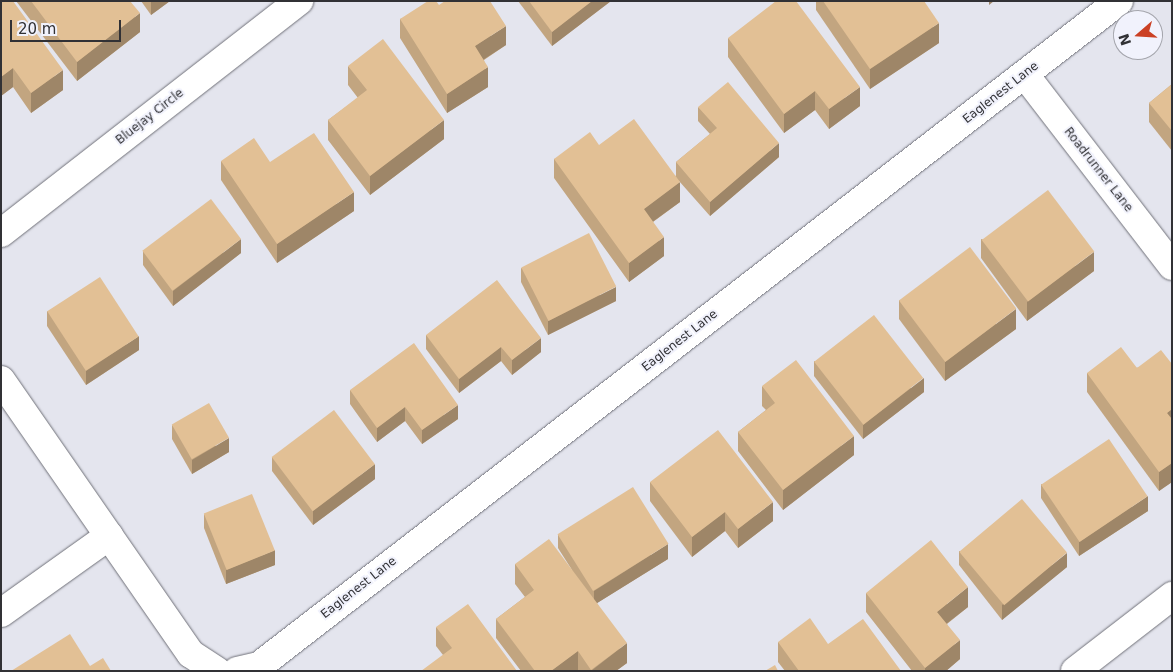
<!DOCTYPE html>
<html>
<head>
<meta charset="utf-8">
<style>
  body { margin:0 }
  #map { position:relative; width:1173px; height:672px; overflow:hidden; background:#e4e5ee; font-family:"DejaVu Sans",sans-serif }
  div>[style] { position:absolute }
  [style*='--x'] { left:calc(var(--x)*1px); top:calc(var(--y)*1px); width:calc(var(--w)*1px); rotate:calc(var(--a)*1deg) }
  .roads { filter:drop-shadow(0 0 1px #707179) drop-shadow(0 0 1px #707179) }
  .minor>* { height:28px; margin:-14px; padding:0 14px; transform-origin:14px; border-radius:14px; background:#fff }
  .wall>* { inset:0; background:#c2a580; transform-origin:0 0 }
  .shaded-wall>* { inset:0; background:#9e8668 }
  .building>* { inset:0; background:#e2c095; transform-origin:0 0 }
  span { translate:-50% -50%; white-space:nowrap; text-align:center; line-height:1.15; -webkit-text-stroke:4px #f1f2fc; paint-order:stroke }
  .street-label { font-size:12px; color:#313135 }
  .frame { position:absolute; inset:0; border:2px solid #313135; pointer-events:none }
  .north { position:absolute; left:1113px; top:10px; width:50px; height:50px; box-sizing:border-box; background:#f1f2fc; border:1px solid #a4a5ac; border-radius:50%; rotate:251deg; font-size:14px; font-weight:700; line-height:20px; text-align:center; color:#313135 }
  .north::after { content:''; display:block; margin:auto; width:18px; height:22px; background:#cb4024; clip-path:polygon(50% 0,100% 100%,50% 72%,0 100%) }
  .scale { position:absolute; left:10px; top:20px; width:111px; height:22px; box-sizing:border-box; border:2px solid #313135; border-top:0; padding-left:6px; font-size:15px; line-height:18px; white-space:nowrap; color:#313135; -webkit-text-stroke:4px #f1f2fc; paint-order:stroke }
</style>
</head>
<body>
<div id="map">
  <div class="roads">
    <div class="minor">
      <i style="--x:1025;--y:75;--w:241;--a:52.4"></i>
      <i style="--x:1;--y:233;--w:378;--a:-37.9"></i>
      <i style="--x:1;--y:380;--w:333;--a:55.3"></i>
      <i style="--x:191;--y:654;--w:31;--a:33"></i>
      <i style="--x:1;--y:613;--w:133;--a:-35.5"></i>
      <i style="--x:237;--y:671;--w:23;--a:-13"></i>
      <i style="--x:259;--y:666;--w:1087;--a:-37.71"></i>
      <i style="--x:1075;--y:671;--w:123;--a:-37.7"></i>
    </div>
  </div>
  <div class="wall">
    <i style="clip-path:polygon(1px 1px,63px 90px,31px 113px,13px 87px,1px 96px)"></i>
    <i style="clip-path:polygon(16px 1px,130px 1px,140px 32px,77px 81px)"></i>
    <i style="clip-path:polygon(141px 1px,170px 1px,151px 15px)"></i>
    <i style="clip-path:polygon(518px 1px,611px 1px,552px 46px)"></i>
    <i style="clip-path:polygon(816px 1px,924px 1px,939px 43px,870px 89px,816px 10px)"></i>
    <i style="clip-path:polygon(439px 5px,506px 45px,484px 60px,488px 87px,447px 113px,400px 38px,400px 19px)"></i>
    <i style="clip-path:polygon(728px 38px,860px 106px,829px 129px,815px 110px,784px 133px,728px 57px)"></i>
    <i style="left:1172px;top:55px;width:21px;height:1px;rotate:90deg"></i>
    <i style="clip-path:polygon(348px 66px,444px 139px,370px 195px,328px 140px,328px 120px,358px 98px,348px 85px)"></i>
    <i style="clip-path:polygon(1172px 84px,1172px 151px,1149px 122px,1149px 103px)"></i>
    <i style="clip-path:polygon(698px 107px,779px 157px,710px 216px,679px 181px,680px 202px,653px 222px,664px 256px,629px 282px,554px 178px,554px 159px,599px 145px,676px 176px,676px 162px,710px 134px,698px 121px)"></i>
    <i style="clip-path:polygon(221px 161px,354px 211px,277px 263px,221px 180px)"></i>
    <i style="clip-path:polygon(981px 239px,1094px 271px,1027px 321px,981px 258px)"></i>
    <i style="clip-path:polygon(143px 251px,241px 253px,173px 306px,143px 265px)"></i>
    <i style="clip-path:polygon(521px 268px,616px 301px,548px 335px,521px 282px)"></i>
    <i style="clip-path:polygon(899px 300px,1016px 329px,945px 381px,899px 319px)"></i>
    <i style="clip-path:polygon(47px 311px,139px 350px,86px 385px,47px 326px)"></i>
    <i style="clip-path:polygon(426px 335px,541px 352px,512px 375px,501px 361px,459px 393px,426px 349px)"></i>
    <i style="clip-path:polygon(814px 361px,924px 392px,863px 439px,814px 376px)"></i>
    <i style="clip-path:polygon(1172px 364px,1172px 482px,1159px 491px,1087px 392px,1087px 373px)"></i>
    <i style="clip-path:polygon(762px 386px,854px 455px,783px 510px,738px 451px,738px 432px,766px 410px,762px 406px)"></i>
    <i style="clip-path:polygon(350px 390px,458px 419px,422px 444px,405px 421px,377px 442px,350px 404px)"></i>
    <i style="clip-path:polygon(172px 425px,229px 452px,192px 474px,172px 439px)"></i>
    <i style="clip-path:polygon(272px 457px,375px 479px,313px 525px,272px 471px)"></i>
    <i style="clip-path:polygon(650px 482px,773px 521px,738px 548px,725px 531px,692px 557px,650px 501px)"></i>
    <i style="clip-path:polygon(1041px 484px,1148px 511px,1079px 556px,1041px 498px)"></i>
    <i style="clip-path:polygon(204px 514px,275px 565px,226px 584px,204px 528px)"></i>
    <i style="clip-path:polygon(558px 534px,668px 559px,597px 603px,627px 663px,616px 671px,521px 671px,496px 638px,496px 619px,525px 597px,515px 584px,515px 564px,572px 570px,558px 548px)"></i>
    <i style="clip-path:polygon(959px 551px,1067px 567px,1002px 620px,959px 565px)"></i>
    <i style="clip-path:polygon(866px 593px,968px 607px,947px 624px,960px 659px,946px 671px,912px 671px,866px 612px)"></i>
    <i style="clip-path:polygon(436px 627px,517px 671px,443px 655px,436px 646px)"></i>
    <i style="clip-path:polygon(778px 642px,901px 671px,785px 671px,778px 662px)"></i>
  </div>
  <div class="shaded-wall">
    <i style="clip-path:polygon(151px 1px,170px 1px,151px 15px)"></i>
    <i style="clip-path:polygon(592px 1px,611px 1px,552px 46px,552px 32px)"></i>
    <i style="clip-path:polygon(989px 1px,994px 1px,989px 5px)"></i>
    <i style="clip-path:polygon(140px 13px,140px 32px,77px 81px,77px 62px)"></i>
    <i style="clip-path:polygon(939px 23px,939px 43px,870px 89px,870px 69px)"></i>
    <i style="clip-path:polygon(506px 26px,506px 45px,475px 65px,475px 46px)"></i>
    <i style="clip-path:polygon(488px 67px,488px 87px,447px 113px,447px 94px)"></i>
    <i style="clip-path:polygon(13px 68px,13px 87px,1px 96px,1px 77px)"></i>
    <i style="clip-path:polygon(63px 70px,63px 90px,31px 113px,31px 93px)"></i>
    <i style="clip-path:polygon(860px 87px,860px 106px,829px 129px,829px 109px)"></i>
    <i style="clip-path:polygon(815px 91px,815px 110px,784px 133px,784px 114px)"></i>
    <i style="clip-path:polygon(444px 120px,444px 139px,370px 195px,370px 176px)"></i>
    <i style="clip-path:polygon(779px 143px,779px 157px,710px 216px,710px 202px)"></i>
    <i style="clip-path:polygon(680px 182px,680px 202px,644px 228px,644px 209px)"></i>
    <i style="clip-path:polygon(354px 192px,354px 211px,277px 263px,277px 244px)"></i>
    <i style="clip-path:polygon(664px 237px,664px 256px,629px 282px,629px 263px)"></i>
    <i style="clip-path:polygon(241px 239px,241px 253px,173px 306px,173px 291px)"></i>
    <i style="clip-path:polygon(1094px 252px,1094px 271px,1027px 321px,1027px 302px)"></i>
    <i style="clip-path:polygon(616px 287px,616px 301px,548px 335px,548px 321px)"></i>
    <i style="clip-path:polygon(1016px 309px,1016px 329px,945px 381px,945px 362px)"></i>
    <i style="clip-path:polygon(139px 336px,139px 350px,86px 385px,86px 371px)"></i>
    <i style="clip-path:polygon(541px 338px,541px 352px,512px 375px,512px 360px)"></i>
    <i style="clip-path:polygon(501px 347px,501px 361px,459px 393px,459px 379px)"></i>
    <i style="clip-path:polygon(924px 378px,924px 392px,863px 439px,863px 425px)"></i>
    <i style="clip-path:polygon(458px 405px,458px 419px,422px 444px,422px 430px)"></i>
    <i style="clip-path:polygon(405px 407px,405px 421px,377px 442px,377px 428px)"></i>
    <i style="clip-path:polygon(1172px 409px,1172px 428px,1167px 413px)"></i>
    <i style="clip-path:polygon(854px 436px,854px 455px,783px 510px,783px 490px)"></i>
    <i style="clip-path:polygon(229px 438px,229px 452px,192px 474px,192px 460px)"></i>
    <i style="clip-path:polygon(1172px 463px,1172px 482px,1159px 491px,1159px 472px)"></i>
    <i style="clip-path:polygon(375px 464px,375px 479px,313px 525px,313px 511px)"></i>
    <i style="clip-path:polygon(1148px 496px,1148px 511px,1079px 556px,1079px 542px)"></i>
    <i style="clip-path:polygon(773px 502px,773px 521px,738px 548px,738px 529px)"></i>
    <i style="clip-path:polygon(725px 512px,725px 531px,692px 557px,692px 537px)"></i>
    <i style="clip-path:polygon(668px 544px,668px 559px,594px 605px,594px 591px)"></i>
    <i style="clip-path:polygon(275px 550px,275px 565px,226px 584px,226px 570px)"></i>
    <i style="clip-path:polygon(1067px 553px,1067px 567px,1002px 620px,1002px 605px)"></i>
    <i style="clip-path:polygon(968px 587px,968px 607px,937px 631px,937px 612px)"></i>
    <i style="clip-path:polygon(960px 640px,960px 659px,946px 671px,925px 671px,925px 668px)"></i>
    <i style="clip-path:polygon(627px 643px,627px 663px,616px 671px,591px 671px)"></i>
    <i style="clip-path:polygon(578px 651px,578px 671px,551px 671px)"></i>
  </div>
  <div class="building">
    <i style="clip-path:polygon(1px 1px,13px 1px,63px 70px,31px 93px,13px 68px,1px 77px)"></i>
    <i style="clip-path:polygon(31px 1px,130px 1px,140px 13px,77px 62px)"></i>
    <i style="clip-path:polygon(428px 1px,436px 1px,439px 5px,445px 1px,490px 1px,506px 26px,475px 46px,488px 67px,447px 94px,400px 19px)"></i>
    <i style="clip-path:polygon(529px 1px,592px 1px,552px 32px)"></i>
    <i style="clip-path:polygon(776px 1px,796px 1px,860px 87px,829px 109px,815px 91px,784px 114px,728px 38px)"></i>
    <i style="clip-path:polygon(823px 1px,924px 1px,939px 23px,870px 69px)"></i>
    <i style="clip-path:polygon(383px 39px,444px 120px,370px 176px,328px 120px,367px 90px,348px 66px)"></i>
    <i style="clip-path:polygon(728px 82px,779px 143px,710px 202px,676px 162px,717px 128px,698px 107px)"></i>
    <i style="clip-path:polygon(1172px 84px,1172px 131px,1149px 103px)"></i>
    <i style="clip-path:polygon(634px 119px,680px 182px,644px 209px,664px 237px,629px 263px,554px 159px,590px 132px,599px 145px)"></i>
    <i style="clip-path:polygon(314px 133px,354px 192px,277px 244px,221px 161px,254px 138px,270px 162px)"></i>
    <i style="left:1048px;top:190px;width:77px;height:83px;rotate:53deg"></i>
    <i style="left:211px;top:199px;width:50px;height:86px;rotate:53deg"></i>
    <i style="left:589px;top:233px;width:60px;height:76px;rotate:63deg"></i>
    <i style="left:970px;top:247px;width:77px;height:89px;rotate:53deg"></i>
    <i style="left:100px;top:277px;width:71px;height:63px;rotate:57deg"></i>
    <i style="clip-path:polygon(497px 280px,541px 338px,512px 360px,501px 347px,459px 379px,426px 335px)"></i>
    <i style="left:874px;top:315px;width:80px;height:76px;rotate:52deg"></i>
    <i style="clip-path:polygon(414px 343px,458px 405px,422px 430px,405px 407px,377px 428px,350px 390px)"></i>
    <i style="clip-path:polygon(1121px 347px,1137px 368px,1161px 350px,1172px 364px,1172px 409px,1167px 413px,1172px 419px,1172px 463px,1159px 472px,1087px 373px)"></i>
    <i style="clip-path:polygon(796px 360px,854px 436px,783px 490px,738px 432px,775px 403px,762px 386px)"></i>
    <i style="left:209px;top:403px;width:40px;height:43px;rotate:60deg"></i>
    <i style="left:334px;top:410px;width:68px;height:78px;rotate:53deg"></i>
    <i style="clip-path:polygon(718px 430px,773px 502px,738px 529px,725px 512px,692px 537px,650px 482px)"></i>
    <i style="left:1109px;top:439px;width:69px;height:82px;rotate:56deg"></i>
    <i style="left:633px;top:487px;width:67px;height:89px;rotate:58deg"></i>
    <i style="left:252px;top:494px;width:61px;height:52px;rotate:68deg"></i>
    <i style="left:1022px;top:499px;width:70px;height:82px;rotate:50deg"></i>
    <i style="clip-path:polygon(549px 539px,627px 643px,591px 670px,578px 651px,551px 671px,535px 671px,496px 619px,534px 590px,515px 564px)"></i>
    <i style="clip-path:polygon(931px 540px,968px 587px,937px 612px,960px 640px,925px 668px,866px 593px)"></i>
    <i style="clip-path:polygon(468px 604px,517px 671px,421px 671px,452px 648px,436px 627px)"></i>
    <i style="clip-path:polygon(810px 618px,828px 644px,863px 619px,901px 671px,799px 671px,778px 642px)"></i>
    <i style="clip-path:polygon(70px 634px,90px 666px,103px 658px,111px 671px,11px 671px)"></i>
    <i style="clip-path:polygon(775px 665px,778px 671px,765px 671px)"></i>
  </div>
  <div class="street-label">
    <span style="left:1001px;top:93px;rotate:-38deg">Eaglenest Lane</span>
    <span style="left:150px;top:117px;rotate:-38deg">Bluejay Circle</span>
    <span style="left:1098px;top:170px;rotate:52deg">Roadrunner Lane</span>
    <span style="left:680px;top:341px;rotate:-38deg">Eaglenest Lane</span>
    <span style="left:359px;top:588px;rotate:-38deg">Eaglenest Lane</span>
  </div>
  <div class="frame"></div>
  <div class="north">N</div>
  <div class="scale">20 m</div>
</div>
</body>
</html>
